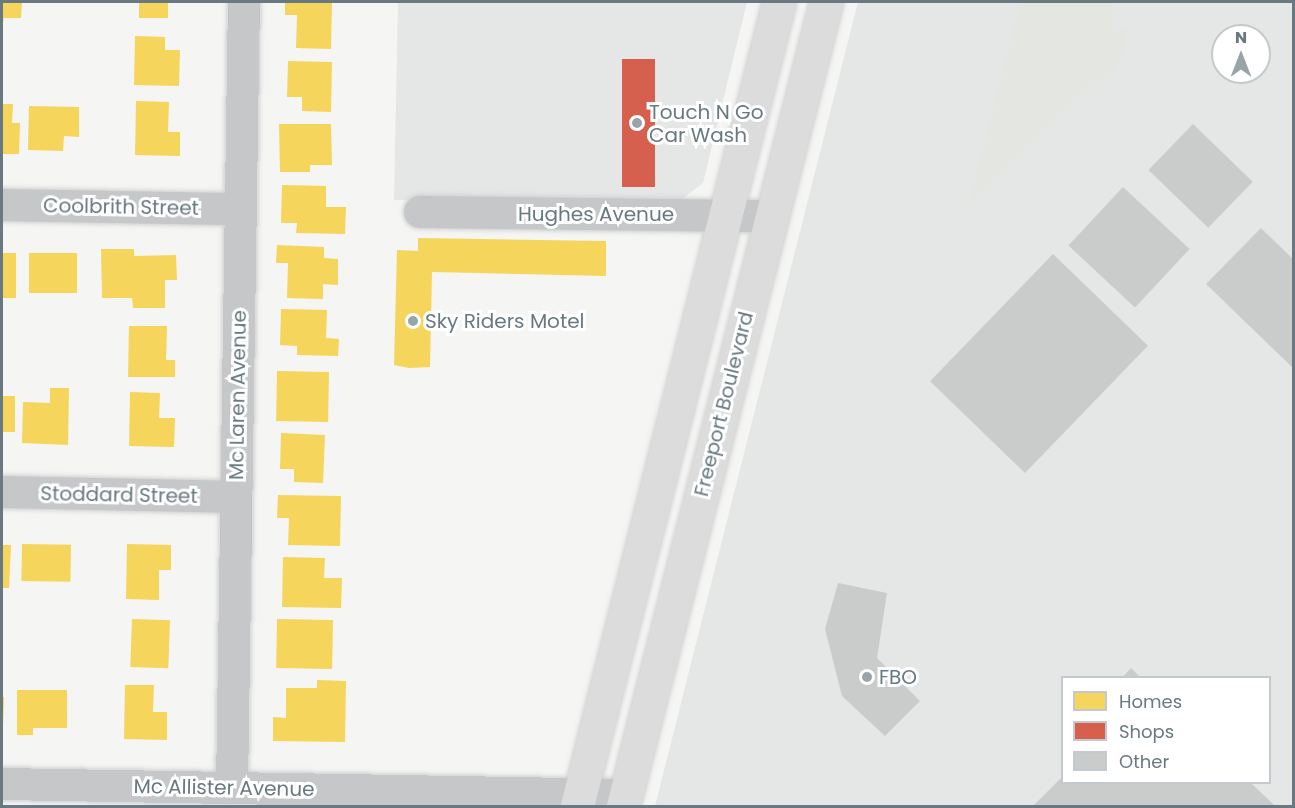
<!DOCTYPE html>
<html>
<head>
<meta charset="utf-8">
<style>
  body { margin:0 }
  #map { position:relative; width:1295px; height:808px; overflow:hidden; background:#f5f5f4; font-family:Poppins,sans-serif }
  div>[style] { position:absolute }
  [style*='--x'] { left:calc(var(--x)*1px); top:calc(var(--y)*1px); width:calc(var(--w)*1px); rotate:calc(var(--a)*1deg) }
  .built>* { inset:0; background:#e5e6e6 }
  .green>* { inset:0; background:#e4e6e1 }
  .homes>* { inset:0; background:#f6d55c; transform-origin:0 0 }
  .shops>* { inset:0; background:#d6604d; transform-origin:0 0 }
  .building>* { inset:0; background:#cacccc; transform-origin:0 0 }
  .roads { filter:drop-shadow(0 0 2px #d0d1d1) drop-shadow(0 0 2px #d0d1d1) }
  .minor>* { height:32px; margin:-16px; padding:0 16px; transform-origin:16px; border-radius:16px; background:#c5c7c8 }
  .major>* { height:33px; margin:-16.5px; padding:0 16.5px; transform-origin:16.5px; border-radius:16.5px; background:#dcdcdd }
  .dots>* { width:16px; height:16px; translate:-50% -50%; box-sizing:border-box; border:3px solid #fff; border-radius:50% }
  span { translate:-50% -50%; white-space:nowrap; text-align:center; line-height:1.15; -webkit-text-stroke:6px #fff; paint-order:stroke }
  .poi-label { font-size:20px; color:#687980 }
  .left { translate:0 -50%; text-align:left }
  .street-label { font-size:20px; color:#687980 }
  .frame { position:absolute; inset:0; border:3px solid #687980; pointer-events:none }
  .legend { position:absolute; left:1061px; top:676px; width:210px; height:108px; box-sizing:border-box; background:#fff; border:2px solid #c3c9cc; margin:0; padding:8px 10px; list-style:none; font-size:18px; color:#687980 }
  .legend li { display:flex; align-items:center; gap:12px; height:30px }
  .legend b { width:30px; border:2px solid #c3c9cc }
  .north { position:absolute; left:1211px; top:24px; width:60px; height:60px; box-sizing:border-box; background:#fff; border:2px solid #c3c9cc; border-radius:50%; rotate:0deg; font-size:16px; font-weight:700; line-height:24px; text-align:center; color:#687980 }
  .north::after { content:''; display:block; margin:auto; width:21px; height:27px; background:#99a4a9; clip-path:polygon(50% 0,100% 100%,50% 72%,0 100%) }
</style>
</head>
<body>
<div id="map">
  <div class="built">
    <i style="clip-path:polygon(398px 2px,747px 2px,703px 183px,677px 203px,394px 200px)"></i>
    <i style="clip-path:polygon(evenodd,858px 2px,1293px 2px,1293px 806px,655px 806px,858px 2px,1223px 36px,1259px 36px,1259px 72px,1223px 72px,1223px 36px,858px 2px,1062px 678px,1270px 678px,1270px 782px,1062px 782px,1062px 678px)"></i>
  </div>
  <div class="green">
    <i style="clip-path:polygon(1021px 2px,1113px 2px,1113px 25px,1126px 30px,1122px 57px,1107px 84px,1100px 79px,968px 206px)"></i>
  </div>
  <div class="homes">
    <i style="clip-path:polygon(2px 2px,22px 2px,21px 18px,4px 18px,2px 27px)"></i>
    <i style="left:139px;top:2px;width:29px;height:16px"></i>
    <i style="clip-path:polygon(285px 2px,332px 2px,331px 49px,296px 48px,297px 15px,285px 15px)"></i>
    <i style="clip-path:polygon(135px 36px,165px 37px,165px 50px,180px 50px,179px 86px,134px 85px)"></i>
    <i style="clip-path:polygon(288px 61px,332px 62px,331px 112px,302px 111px,302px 97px,287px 97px)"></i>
    <i style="clip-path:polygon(136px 101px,169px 102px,168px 132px,180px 132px,180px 156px,135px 155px)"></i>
    <i style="clip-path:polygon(2px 104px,13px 104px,12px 123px,20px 123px,19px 154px,2px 154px)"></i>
    <i style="clip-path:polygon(29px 106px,79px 107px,79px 137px,64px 136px,63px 151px,28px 150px)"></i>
    <i style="clip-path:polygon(279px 124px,331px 124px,332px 165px,310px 165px,310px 172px,280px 172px)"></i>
    <i style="clip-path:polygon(282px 185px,326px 186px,326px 207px,346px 207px,345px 234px,296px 233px,297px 223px,281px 223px)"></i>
    <i style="clip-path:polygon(418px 238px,606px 241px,606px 276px,432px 272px,430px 367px,409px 368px,394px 365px,397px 250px,418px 251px)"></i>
    <i style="clip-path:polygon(277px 245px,324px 247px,324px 258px,338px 259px,338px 285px,323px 284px,323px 299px,287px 298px,288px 263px,276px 263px)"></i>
    <i style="clip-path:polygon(101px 249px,134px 249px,134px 256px,176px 255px,177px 280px,165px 280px,165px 308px,133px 308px,132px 298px,102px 298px)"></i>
    <i style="left:2px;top:253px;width:14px;height:45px"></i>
    <i style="left:77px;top:253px;width:40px;height:48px;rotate:90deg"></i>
    <i style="clip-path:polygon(281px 309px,327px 310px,326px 338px,339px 339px,338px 356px,297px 355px,297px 346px,280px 345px)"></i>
    <i style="clip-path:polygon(129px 326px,167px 326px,166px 360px,175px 360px,175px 377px,128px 377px)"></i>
    <i style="left:277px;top:371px;width:52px;height:50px;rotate:1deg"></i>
    <i style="clip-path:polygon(50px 388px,69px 388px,68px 445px,22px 443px,23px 402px,50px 403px)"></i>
    <i style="clip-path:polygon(130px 392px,160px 393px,159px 418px,175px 418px,174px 447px,129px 446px)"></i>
    <i style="left:2px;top:396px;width:13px;height:36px"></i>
    <i style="clip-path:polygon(281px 433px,325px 435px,323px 483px,294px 482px,294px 469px,280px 469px)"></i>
    <i style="clip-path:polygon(278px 495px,341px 496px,340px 546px,288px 545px,289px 518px,277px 518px)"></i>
    <i style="left:22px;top:544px;width:49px;height:37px;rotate:1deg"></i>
    <i style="clip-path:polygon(127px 544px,171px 545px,171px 570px,159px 570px,159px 600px,126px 599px)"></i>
    <i style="clip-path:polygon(2px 545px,11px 545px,9px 588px,2px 588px)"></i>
    <i style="clip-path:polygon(283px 557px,325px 558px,324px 578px,342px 578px,341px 608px,282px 607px)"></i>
    <i style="left:132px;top:619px;width:38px;height:48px;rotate:2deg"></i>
    <i style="left:277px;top:619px;width:56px;height:49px;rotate:1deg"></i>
    <i style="clip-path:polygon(317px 680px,346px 681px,345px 742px,273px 741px,273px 717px,286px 718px,286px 688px,317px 688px)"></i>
    <i style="clip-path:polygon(125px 685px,154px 685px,153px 712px,167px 712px,167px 740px,124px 739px)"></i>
    <i style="clip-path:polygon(17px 690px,67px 690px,67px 728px,33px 728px,33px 735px,17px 735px)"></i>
    <i style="clip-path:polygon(2px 697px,4px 697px,3px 727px,2px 727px)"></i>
  </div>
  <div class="shops">
    <i style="left:622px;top:59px;width:33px;height:128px"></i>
  </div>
  <div class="building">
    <i style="left:1193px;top:124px;width:83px;height:64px;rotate:44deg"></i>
    <i style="left:1123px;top:187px;width:91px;height:80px;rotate:43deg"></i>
    <i style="clip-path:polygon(1261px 228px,1294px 260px,1294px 369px,1206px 284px)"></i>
    <i style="left:1053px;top:254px;width:132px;height:177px;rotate:44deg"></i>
    <i style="clip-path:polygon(838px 583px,887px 593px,877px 658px,920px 701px,885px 736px,842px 696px,825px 629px)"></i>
    <i style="clip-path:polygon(1131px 668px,1141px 678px,1122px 678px)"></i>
    <i style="clip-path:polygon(1062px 777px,1062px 782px,1250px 782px,1275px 806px,1033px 806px)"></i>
  </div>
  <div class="roads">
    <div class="minor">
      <i style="--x:2;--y:205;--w:238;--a:1"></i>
      <i style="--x:420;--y:212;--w:352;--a:0.7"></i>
      <i style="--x:2;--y:492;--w:234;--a:1.2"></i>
      <i style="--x:2;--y:784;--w:623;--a:1.01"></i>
      <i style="--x:232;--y:788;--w:786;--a:-89.13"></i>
    </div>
    <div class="major">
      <i style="--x:577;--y:806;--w:829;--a:-75.9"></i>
      <i style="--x:623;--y:806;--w:829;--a:-75.83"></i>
    </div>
  </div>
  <div class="dots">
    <i style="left:637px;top:123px;background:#99a4a9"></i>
    <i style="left:413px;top:321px;background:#99a4a9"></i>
    <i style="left:867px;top:677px;background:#99a4a9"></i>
  </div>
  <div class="poi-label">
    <span class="left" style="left:649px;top:124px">Touch N Go<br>Car Wash</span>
    <span class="left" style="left:425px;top:321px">Sky Riders Motel</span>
    <span class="left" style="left:879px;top:677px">FBO</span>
  </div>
  <div class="street-label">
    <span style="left:121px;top:207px;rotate:1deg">Coolbrith Street</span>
    <span style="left:596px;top:214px">Hughes Avenue</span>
    <span style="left:238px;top:395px;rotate:-89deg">Mc Laren Avenue</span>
    <span style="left:724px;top:404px;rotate:-76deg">Freeport Boulevard</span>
    <span style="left:119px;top:495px;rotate:1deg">Stoddard Street</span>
    <span style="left:224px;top:788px;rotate:1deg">Mc Allister Avenue</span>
  </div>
  <div class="frame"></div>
  <ul class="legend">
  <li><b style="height:16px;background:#f6d55c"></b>Homes</li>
  <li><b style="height:16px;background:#d6604d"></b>Shops</li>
  <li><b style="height:16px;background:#cacccc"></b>Other</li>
  </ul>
  <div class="north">N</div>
</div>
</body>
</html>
